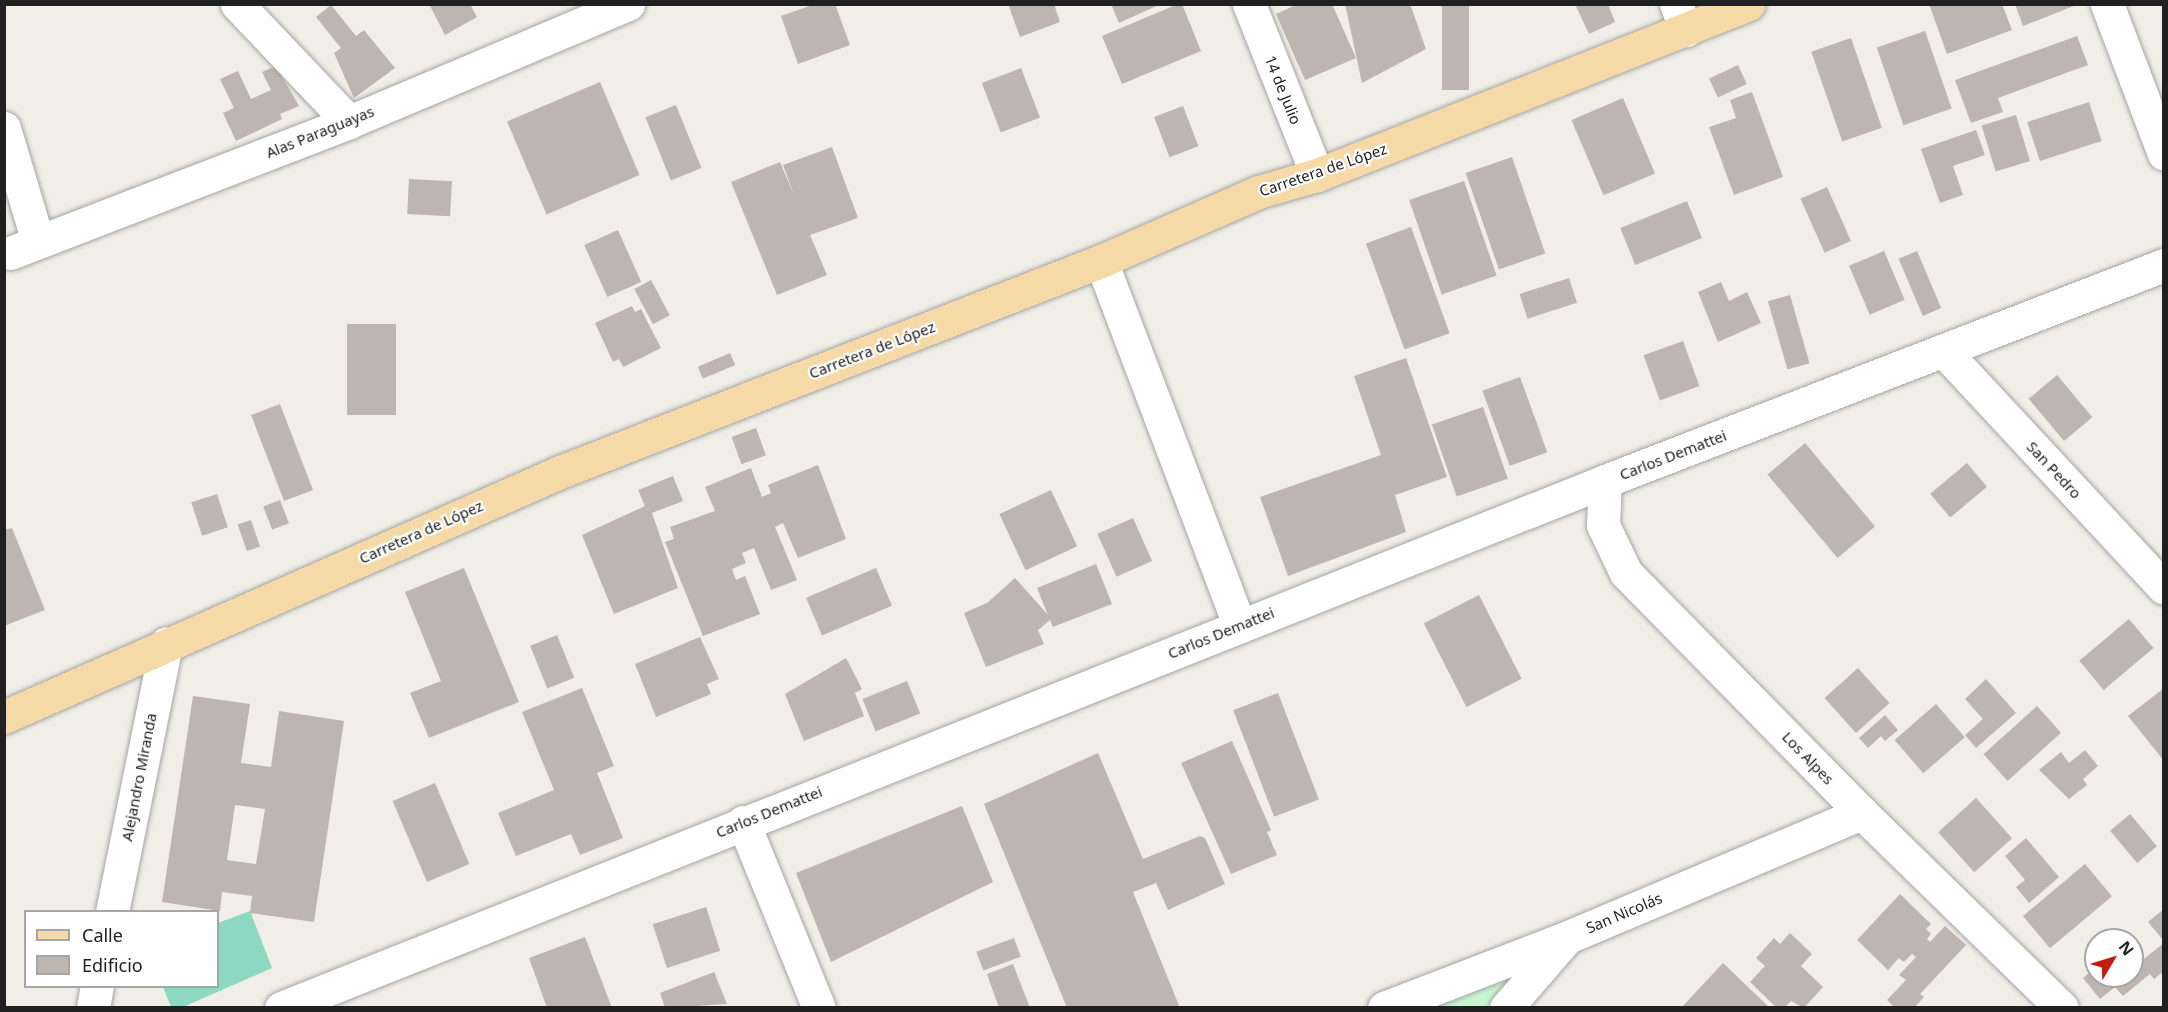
<!DOCTYPE html>
<html>
<head>
<meta charset="utf-8">
<style>
  body { margin:0 }
  #map { position:relative; width:2168px; height:1012px; overflow:hidden; background:#f0eee7; font-family:"Noto Sans",sans-serif }
  div>[style] { position:absolute }
  [style*='--x'] { left:calc(var(--x)*1px); top:calc(var(--y)*1px); width:calc(var(--w)*1px); rotate:calc(var(--a)*1deg) }
  .park>* { inset:0; background:#c9f6d0 }
  .pitch>* { inset:0; background:#8cd8c1 }
  .building>* { inset:0; background:#bdb6b0; transform-origin:0 0 }
  .roads { filter:drop-shadow(0 0 2px #a4a4a4) drop-shadow(0 0 2px #a4a4a4) }
  .minor>* { height:33px; margin:-16.5px; padding:0 16.5px; transform-origin:16.5px; border-radius:16.5px; background:#fff }
  .major>* { height:33px; margin:-16.5px; padding:0 16.5px; transform-origin:16.5px; border-radius:16.5px; background:#f5daa7 }
  span { translate:-50% -50%; white-space:nowrap; text-align:center; line-height:1.15; -webkit-text-stroke:4.5px #fff; paint-order:stroke }
  .street-label { font-size:15px; color:#202020 }
  .frame { position:absolute; inset:0; border:6px solid #202020; pointer-events:none }
  .legend { position:absolute; left:24px; top:910px; width:195px; height:78px; box-sizing:border-box; background:#fff; border:2px solid #a6a6a6; margin:0; padding:8px 10px; list-style:none; font-size:18px; color:#202020 }
  .legend li { display:flex; align-items:center; gap:12px; height:30px }
  .legend b { width:30px; border:2px solid #a6a6a6 }
  .north { position:absolute; left:2084px; top:928px; width:60px; height:60px; box-sizing:border-box; background:#fff; border:2px solid #a6a6a6; border-radius:50%; rotate:52deg; font-size:16px; font-weight:700; line-height:24px; text-align:center; color:#202020 }
  .north::after { content:''; display:block; margin:auto; width:21px; height:27px; background:#c01f10; clip-path:polygon(50% 0,100% 100%,50% 72%,0 100%) }
</style>
</head>
<body>
<div id="map">
  <div class="park">
    <i style="clip-path:polygon(1552px 947px,1499px 1007px,1399px 1007px)"></i>
  </div>
  <div class="pitch">
    <i style="clip-path:polygon(250px 911px,272px 968px,183px 1007px,171px 1007px,163px 987px,218px 986px,218px 923px)"></i>
  </div>
  <div class="building">
    <i style="clip-path:polygon(429px 4px,470px 4px,477px 17px,445px 35px)"></i>
    <i style="clip-path:polygon(815px 4px,835px 4px,850px 45px,798px 64px,781px 16px)"></i>
    <i style="clip-path:polygon(1008px 4px,1054px 4px,1060px 22px,1020px 37px)"></i>
    <i style="clip-path:polygon(1111px 4px,1161px 4px,1119px 23px)"></i>
    <i style="clip-path:polygon(1178px 4px,1182px 4px,1201px 51px,1122px 84px,1102px 36px)"></i>
    <i style="clip-path:polygon(1298px 4px,1332px 4px,1356px 58px,1305px 80px,1276px 14px)"></i>
    <i style="clip-path:polygon(1345px 4px,1410px 4px,1426px 49px,1362px 83px)"></i>
    <i style="left:1442px;top:4px;width:27px;height:86px"></i>
    <i style="clip-path:polygon(1575px 4px,1608px 4px,1615px 22px,1589px 34px)"></i>
    <i style="clip-path:polygon(1929px 4px,2002px 4px,2012px 30px,1947px 54px)"></i>
    <i style="clip-path:polygon(2015px 4px,2073px 4px,2074px 6px,2023px 26px)"></i>
    <i style="clip-path:polygon(331px 5px,356px 36px,364px 30px,395px 68px,354px 98px,334px 53px,341px 48px,316px 17px)"></i>
    <i style="left:1925px;top:31px;width:82px;height:51px;rotate:71deg"></i>
    <i style="clip-path:polygon(2077px 36px,2088px 65px,1998px 98px,2003px 112px,1971px 123px,1955px 80px)"></i>
    <i style="left:1851px;top:38px;width:95px;height:42px;rotate:71deg"></i>
    <i style="left:1738px;top:65px;width:21px;height:32px;rotate:65deg"></i>
    <i style="clip-path:polygon(276px 66px,299px 106px,280px 114px,282px 119px,236px 141px,223px 113px,234px 108px,220px 79px,238px 71px,251px 99px,271px 90px,262px 72px)"></i>
    <i style="left:1021px;top:68px;width:53px;height:42px;rotate:69deg"></i>
    <i style="left:600px;top:82px;width:101px;height:101px;rotate:67deg"></i>
    <i style="clip-path:polygon(1752px 92px,1783px 177px,1734px 195px,1709px 127px,1736px 118px,1730px 100px)"></i>
    <i style="left:1623px;top:98px;width:82px;height:56px;rotate:67deg"></i>
    <i style="left:2089px;top:102px;width:41px;height:65px;rotate:72deg"></i>
    <i style="left:676px;top:105px;width:68px;height:33px;rotate:68deg"></i>
    <i style="left:1183px;top:106px;width:43px;height:31px;rotate:69deg"></i>
    <i style="left:2016px;top:115px;width:48px;height:36px;rotate:73deg"></i>
    <i style="clip-path:polygon(1976px 130px,1985px 155px,1953px 166px,1963px 195px,1940px 203px,1921px 149px)"></i>
    <i style="clip-path:polygon(832px 147px,858px 218px,810px 235px,827px 275px,777px 295px,731px 182px,780px 162px,794px 195px,783px 165px)"></i>
    <i style="left:1512px;top:157px;width:102px;height:49px;rotate:71deg"></i>
    <i style="left:409px;top:179px;width:43px;height:35px;rotate:3deg"></i>
    <i style="left:1464px;top:181px;width:100px;height:58px;rotate:71deg"></i>
    <i style="left:1827px;top:187px;width:59px;height:29px;rotate:66deg"></i>
    <i style="left:1687px;top:201px;width:40px;height:72px;rotate:68deg"></i>
    <i style="left:1411px;top:227px;width:113px;height:48px;rotate:70deg"></i>
    <i style="left:618px;top:230px;width:57px;height:37px;rotate:66deg"></i>
    <i style="left:1884px;top:251px;width:53px;height:38px;rotate:67deg"></i>
    <i style="left:1917px;top:251px;width:62px;height:20px;rotate:67deg"></i>
    <i style="left:1569px;top:278px;width:26px;height:52px;rotate:72deg"></i>
    <i style="left:651px;top:280px;width:40px;height:19px;rotate:62deg"></i>
    <i style="clip-path:polygon(1721px 282px,1729px 301px,1747px 292px,1761px 323px,1718px 342px,1698px 292px)"></i>
    <i style="left:1790px;top:295px;width:71px;height:23px;rotate:74deg"></i>
    <i style="clip-path:polygon(632px 306px,635px 312px,641px 309px,661px 348px,623px 367px,619px 359px,613px 362px,595px 323px)"></i>
    <i style="left:347px;top:324px;width:49px;height:91px"></i>
    <i style="left:1683px;top:341px;width:48px;height:42px;rotate:70deg"></i>
    <i style="left:730px;top:353px;width:13px;height:35px;rotate:67deg"></i>
    <i style="clip-path:polygon(1406px 358px,1447px 477px,1395px 495px,1406px 532px,1288px 576px,1260px 497px,1381px 455px,1354px 376px)"></i>
    <i style="left:2057px;top:375px;width:55px;height:37px;rotate:50deg"></i>
    <i style="left:1520px;top:377px;width:80px;height:40px;rotate:70deg"></i>
    <i style="left:280px;top:404px;width:92px;height:31px;rotate:69deg"></i>
    <i style="left:1483px;top:407px;width:76px;height:54px;rotate:71deg"></i>
    <i style="left:756px;top:428px;width:29px;height:26px;rotate:70deg"></i>
    <i style="left:1805px;top:443px;width:109px;height:49px;rotate:50deg"></i>
    <i style="left:1967px;top:463px;width:31px;height:48px;rotate:50deg"></i>
    <i style="clip-path:polygon(818px 465px,846px 539px,798px 558px,783px 523px,775px 527px,797px 580px,771px 590px,754px 548px,742px 553px,746px 563px,732px 569px,736px 580px,745px 576px,760px 614px,703px 636px,665px 542px,674px 539px,670px 527px,715px 511px,705px 487px,751px 468px,762px 497px,771px 493px,768px 485px)"></i>
    <i style="clip-path:polygon(673px 476px,683px 501px,652px 513px,678px 588px,614px 614px,582px 535px,645px 506px,638px 490px)"></i>
    <i style="left:1051px;top:490px;width:62px;height:57px;rotate:65deg"></i>
    <i style="left:217px;top:494px;width:35px;height:27px;rotate:72deg"></i>
    <i style="left:280px;top:500px;width:25px;height:18px;rotate:69deg"></i>
    <i style="left:1133px;top:518px;width:47px;height:39px;rotate:66deg"></i>
    <i style="left:251px;top:520px;width:28px;height:14px;rotate:71deg"></i>
    <i style="clip-path:polygon(12px 528px,45px 610px,4px 626px,4px 530px)"></i>
    <i style="clip-path:polygon(1096px 564px,1112px 604px,1053px 627px,1050px 620px,1038px 630px,1044px 644px,986px 667px,964px 613px,987px 603px,1015px 578px,1048px 615px,1037px 588px)"></i>
    <i style="clip-path:polygon(464px 568px,519px 702px,429px 738px,410px 693px,441px 681px,405px 592px)"></i>
    <i style="left:876px;top:568px;width:41px;height:76px;rotate:67deg"></i>
    <i style="left:1479px;top:595px;width:94px;height:62px;rotate:63deg"></i>
    <i style="left:2129px;top:619px;width:38px;height:65px;rotate:50deg"></i>
    <i style="left:557px;top:635px;width:46px;height:29px;rotate:68deg"></i>
    <i style="clip-path:polygon(700px 637px,719px 679px,707px 684px,711px 694px,656px 717px,635px 664px)"></i>
    <i style="clip-path:polygon(846px 658px,862px 689px,855px 693px,864px 716px,804px 741px,785px 694px)"></i>
    <i style="left:1858px;top:668px;width:47px;height:45px;rotate:48deg"></i>
    <i style="clip-path:polygon(1986px 679px,2016px 713px,1976px 748px,1965px 735px,1983px 719px,1965px 699px)"></i>
    <i style="left:907px;top:681px;width:35px;height:48px;rotate:68deg"></i>
    <i style="clip-path:polygon(582px 688px,614px 766px,597px 773px,623px 838px,580px 855px,571px 834px,516px 856px,498px 813px,554px 790px,522px 712px)"></i>
    <i style="clip-path:polygon(2164px 688px,2164px 761px,2128px 716px)"></i>
    <i style="left:1278px;top:693px;width:114px;height:48px;rotate:69deg"></i>
    <i style="clip-path:polygon(evenodd,193px 696px,250px 704px,241px 763px,271px 767px,279px 711px,344px 721px,314px 922px,250px 913px,252px 896px,222px 892px,220px 911px,162px 902px,193px 696px,235px 805px,265px 809px,256px 864px,227px 860px,235px 805px)"></i>
    <i style="left:1936px;top:704px;width:44px;height:55px;rotate:49deg"></i>
    <i style="left:2037px;top:706px;width:36px;height:72px;rotate:48deg"></i>
    <i style="clip-path:polygon(1885px 715px,1898px 730px,1885px 741px,1881px 736px,1868px 748px,1859px 738px)"></i>
    <i style="clip-path:polygon(1232px 741px,1271px 830px,1267px 832px,1277px 855px,1231px 874px,1181px 763px)"></i>
    <i style="clip-path:polygon(2085px 750px,2098px 766px,2083px 779px,2087px 785px,2069px 799px,2039px 770px,2061px 752px,2069px 763px)"></i>
    <i style="clip-path:polygon(1098px 753px,1143px 859px,1200px 836px,1205px 838px,1225px 884px,1168px 910px,1156px 883px,1133px 892px,1180px 1008px,1067px 1008px,984px 804px)"></i>
    <i style="left:435px;top:783px;width:88px;height:46px;rotate:67deg"></i>
    <i style="left:1976px;top:798px;width:54px;height:51px;rotate:48deg"></i>
    <i style="clip-path:polygon(962px 806px,993px 882px,831px 962px,796px 873px)"></i>
    <i style="left:2130px;top:814px;width:42px;height:26px;rotate:50deg"></i>
    <i style="clip-path:polygon(2026px 838px,2059px 877px,2029px 903px,2016px 887px,2025px 880px,2005px 856px)"></i>
    <i style="left:2085px;top:864px;width:42px;height:81px;rotate:50deg"></i>
    <i style="clip-path:polygon(1900px 894px,1931px 924px,1926px 929px,1931px 934px,1927px 939px,1930px 942px,1945px 926px,1966px 945px,1920px 994px,1924px 997px,1914px 1008px,1895px 1008px,1887px 1000px,1906px 980px,1899px 975px,1916px 957px,1912px 954px,1904px 962px,1899px 958px,1888px 970px,1857px 940px)"></i>
    <i style="left:706px;top:907px;width:46px;height:56px;rotate:72deg"></i>
    <i style="clip-path:polygon(2164px 909px,2164px 941px,2148px 922px)"></i>
    <i style="clip-path:polygon(1790px 933px,1812px 954px,1801px 966px,1823px 987px,1804px 1008px,1791px 1001px,1784px 1008px,1777px 1008px,1750px 982px,1765px 966px,1756px 958px,1774px 938px,1780px 944px)"></i>
    <i style="clip-path:polygon(585px 937px,612px 1008px,547px 1008px,529px 958px)"></i>
    <i style="left:1014px;top:938px;width:20px;height:40px;rotate:70deg"></i>
    <i style="clip-path:polygon(2164px 943px,2164px 971px,2154px 979px,2150px 974px,2123px 996px,2115px 987px,2100px 999px,2083px 978px,2096px 967px,2096px 976px,2132px 976px,2132px 952px,2140px 962px)"></i>
    <i style="clip-path:polygon(1723px 963px,1748px 987px,1770px 1008px,1681px 1008px)"></i>
    <i style="clip-path:polygon(1013px 964px,1030px 1008px,999px 1008px,987px 974px)"></i>
    <i style="clip-path:polygon(714px 972px,727px 1004px,665px 1008px,660px 993px)"></i>
  </div>
  <div class="roads">
    <div class="minor">
      <i style="--x:237;--y:4;--w:163;--a:46.5"></i>
      <i style="--x:1249;--y:4;--w:184;--a:68.3"></i>
      <i style="--x:1676;--y:4;--w:28;--a:69"></i>
      <i style="--x:2107;--y:4;--w:160;--a:69.2"></i>
      <i style="--x:4;--y:128;--w:119;--a:73.4"></i>
      <i style="--x:10;--y:253;--w:363;--a:-21.1"></i>
      <i style="--x:349;--y:122;--w:303;--a:-22.9"></i>
      <i style="--x:1101;--y:261;--w:391;--a:69.2"></i>
      <i style="--x:1944;--y:351;--w:323;--a:47.1"></i>
      <i style="--x:1605;--y:481;--w:44;--a:92.6"></i>
      <i style="--x:1603;--y:525;--w:53;--a:64.4"></i>
      <i style="--x:1626;--y:573;--w:337;--a:45.5"></i>
      <i style="--x:1862;--y:813;--w:279;--a:44.3"></i>
      <i style="--x:743;--y:822;--w:201;--a:67.8"></i>
      <i style="--x:112;--y:912;--w:274;--a:-78.6"></i>
      <i style="--x:93;--y:1008;--w:22;--a:-80"></i>
      <i style="--x:281;--y:1008;--w:1425;--a:-21.7"></i>
      <i style="--x:1605;--y:481;--w:599;--a:-21.13"></i>
      <i style="--x:1384;--y:1008;--w:197;--a:-21.1"></i>
      <i style="--x:1568;--y:937;--w:319;--a:-22.9"></i>
      <i style="--x:1506;--y:1008;--w:90;--a:-49.1"></i>
    </div>
    <div class="major">
      <i style="--x:4;--y:717;--w:608;--a:-23.78"></i>
      <i style="--x:560;--y:472;--w:581;--a:-21.31"></i>
      <i style="--x:1101;--y:261;--w:171;--a:-23.7"></i>
      <i style="--x:1258;--y:192;--w:61;--a:-16.1"></i>
      <i style="--x:1317;--y:175;--w:464;--a:-21.6"></i>
    </div>
  </div>
  <div class="street-label">
    <span style="left:1283px;top:90px;rotate:68deg">14 de Julio</span>
    <span style="left:320px;top:132px;rotate:-22deg">Alas Paraguayas</span>
    <span style="left:1323px;top:170px;rotate:-19deg">Carretera de López</span>
    <span style="left:872px;top:350px;rotate:-21deg">Carretera de López</span>
    <span style="left:1673px;top:455px;rotate:-21deg">Carlos Demattei</span>
    <span style="left:2054px;top:470px;rotate:47deg">San Pedro</span>
    <span style="left:421px;top:532px;rotate:-24deg">Carretera de López</span>
    <span style="left:1221px;top:633px;rotate:-22deg">Carlos Demattei</span>
    <span style="left:1808px;top:758px;rotate:46deg">Los Alpes</span>
    <span style="left:139px;top:777px;rotate:-79deg">Alejandro Miranda</span>
    <span style="left:769px;top:812px;rotate:-22deg">Carlos Demattei</span>
    <span style="left:1624px;top:913px;rotate:-23deg">San Nicolás</span>
  </div>
  <div class="frame"></div>
  <ul class="legend">
  <li><b style="height:8px;background:#f5daa7"></b>Calle</li>
  <li><b style="height:16px;background:#bdb6b0"></b>Edificio</li>
  </ul>
  <div class="north">N</div>
</div>
</body>
</html>
